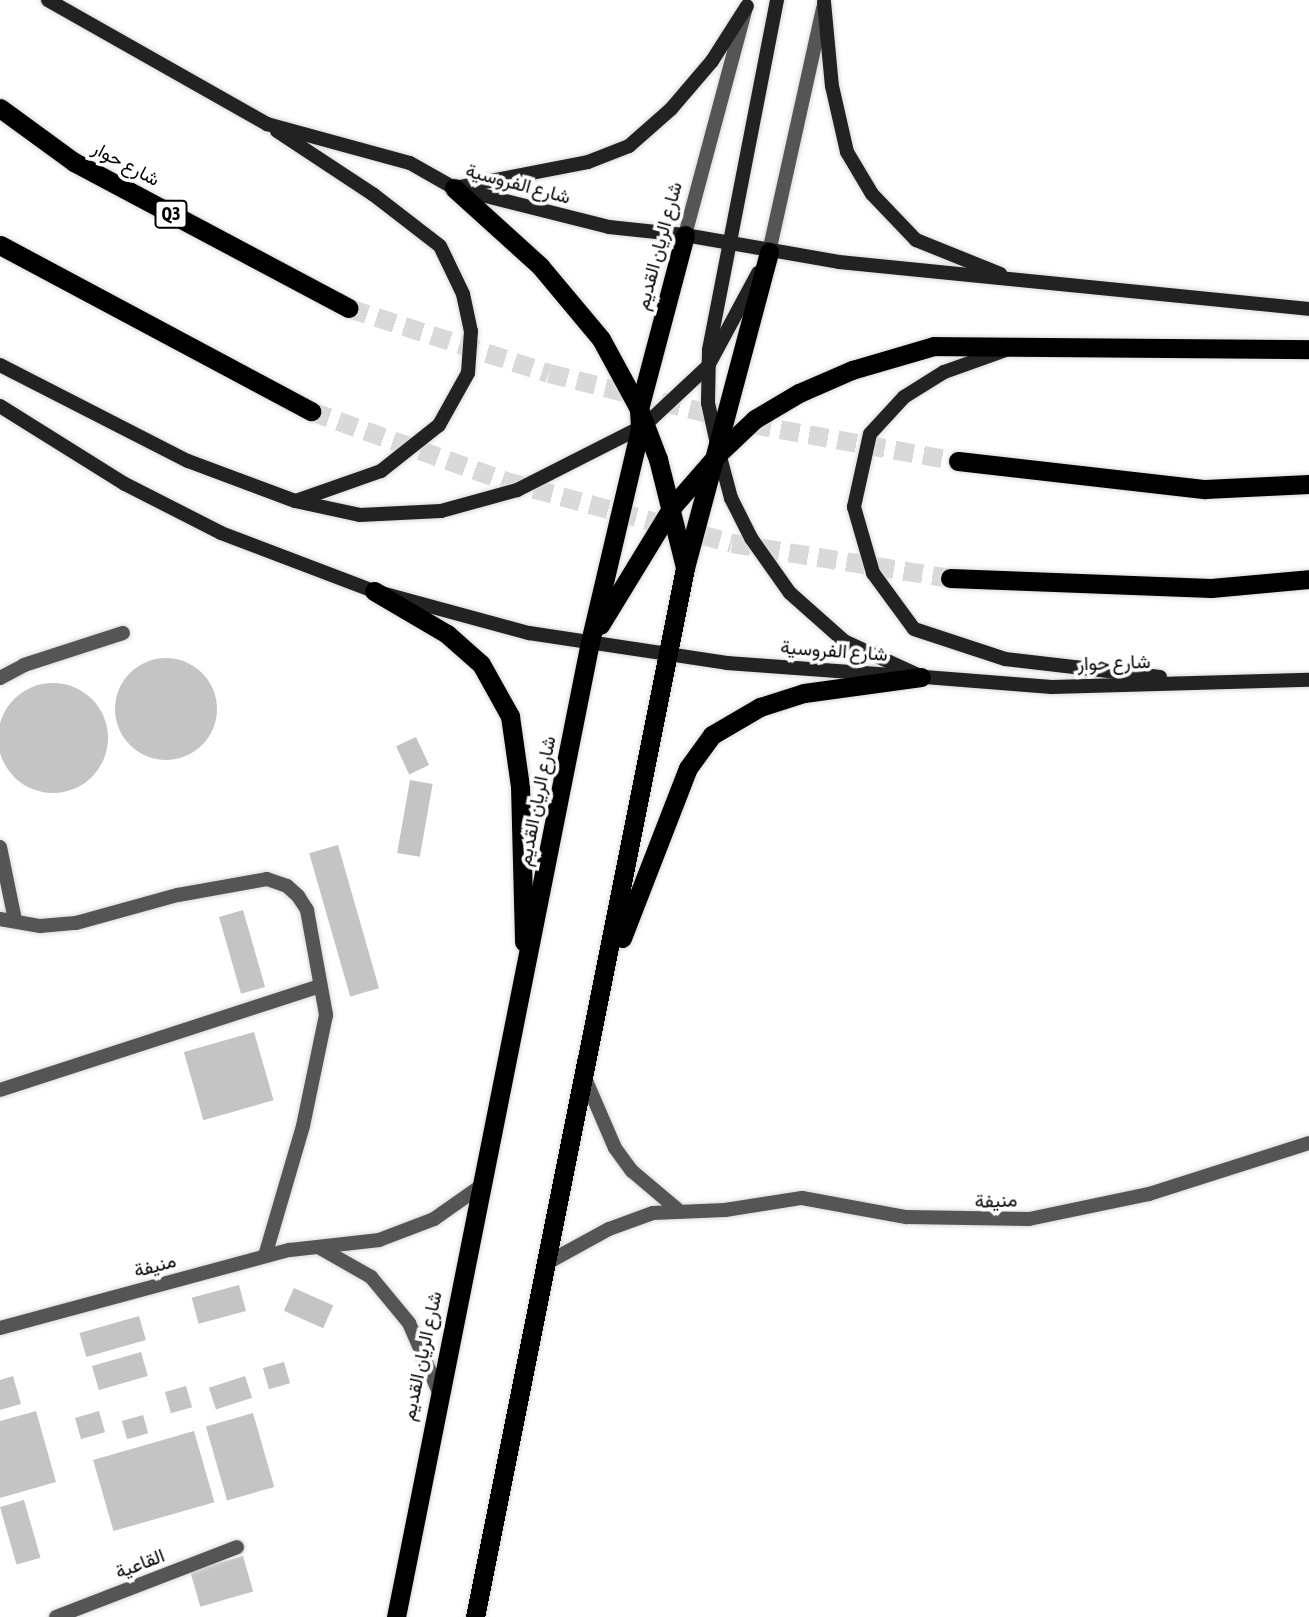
<!DOCTYPE html>
<html>
<head>
<meta charset="utf-8">
<style>
  body { margin:0 }
  #map { position:relative; width:1309px; height:1617px; overflow:hidden; background:#fff; font-family:"Asap Condensed",Vazirmatn,sans-serif }
  div>[style] { position:absolute }
  [style*='--x'] { left:calc(var(--x)*1px); top:calc(var(--y)*1px); width:calc(var(--w)*1px); rotate:calc(var(--a)*1deg) }
  .building>* { inset:0; background:#c4c4c4; transform-origin:0 0 }
  .round { border-radius:50% }
  .trunk-tunnel>* { height:19px; margin-top:-9.5px; transform-origin:0; background:repeating-linear-gradient(90deg,#d9d9d9 0 19px,transparent 0 29px) }
  .roads { filter:drop-shadow(0 0 2px #dbdbdb) drop-shadow(0 0 2px #dbdbdb) }
  .service>* { height:14px; margin:-7px; padding:0 7px; transform-origin:7px; border-radius:7px; background:#555 }
  .minor>* { height:14px; margin:-7px; padding:0 7px; transform-origin:7px; border-radius:7px; background:#555 }
  .tertiary>* { height:14px; margin:-7px; padding:0 7px; transform-origin:7px; border-radius:7px; background:#555 }
  .secondary>* { height:14px; margin:-7px; padding:0 7px; transform-origin:7px; border-radius:7px; background:#222 }
  .trunk>* { height:19px; margin:-9.5px; padding:0 9.5px; transform-origin:9.5px; border-radius:9.5px; background:#000 }
  span { translate:-50% -50%; white-space:nowrap; text-align:center; line-height:1.15; -webkit-text-stroke:7px #fff; paint-order:stroke }
  .shield-label span { padding:2px 5px; background:#fff; border:2px solid; border-radius:5px; -webkit-text-stroke-width:0 }
  .shield-label { font-size:18px; color:#000; font-weight:700 }
  .street-label { font-size:19px; color:#000 }
</style>
</head>
<body>
<div id="map">
  <div class="building">
    <i class="round" style="left:115px;top:658px;width:102px;height:102px"></i>
    <i class="round" style="left:-2px;top:683px;width:110px;height:110px"></i>
    <i style="left:416px;top:737px;width:31px;height:22px;rotate:65deg"></i>
    <i style="left:410px;top:780px;width:23px;height:74px;rotate:10deg"></i>
    <i style="left:338px;top:845px;width:149px;height:30px;rotate:74deg"></i>
    <i style="left:243px;top:910px;width:80px;height:25px;rotate:74deg"></i>
    <i style="left:254px;top:1032px;width:71px;height:73px;rotate:74deg"></i>
    <i style="left:239px;top:1285px;width:27px;height:49px;rotate:75deg"></i>
    <i style="left:294px;top:1288px;width:43px;height:25px;rotate:24deg"></i>
    <i style="left:139px;top:1316px;width:25px;height:62px;rotate:74deg"></i>
    <i style="left:141px;top:1352px;width:25px;height:51px;rotate:74deg"></i>
    <i style="left:284px;top:1362px;width:22px;height:22px;rotate:74deg"></i>
    <i style="clip-path:polygon(13px 1376px,21px 1404px,0 1410px,0 1380px)"></i>
    <i style="left:245px;top:1376px;width:23px;height:38px;rotate:72deg"></i>
    <i style="left:186px;top:1386px;width:22px;height:22px;rotate:74deg"></i>
    <i style="clip-path:polygon(36px 1411px,56px 1482px,0 1498px,0 1421px)"></i>
    <i style="left:99px;top:1411px;width:22px;height:25px;rotate:74deg"></i>
    <i style="left:253px;top:1413px;width:77px;height:49px;rotate:74deg"></i>
    <i style="left:143px;top:1415px;width:19px;height:22px;rotate:74deg"></i>
    <i style="left:194px;top:1431px;width:74px;height:105px;rotate:74deg"></i>
    <i style="left:24px;top:1500px;width:60px;height:25px;rotate:74deg"></i>
    <i style="left:243px;top:1556px;width:37px;height:55px;rotate:74deg"></i>
  </div>
  <div class="trunk-tunnel">
    <i style="--x:349;--y:308;--w:210;--a:18"></i>
    <i style="--x:549;--y:373;--w:209;--a:14.1"></i>
    <i style="--x:752;--y:424;--w:209;--a:10.2"></i>
    <i style="--x:311;--y:411;--w:207;--a:19.7"></i>
    <i style="--x:506;--y:481;--w:234;--a:15.3"></i>
    <i style="--x:732;--y:543;--w:221;--a:9.1"></i>
  </div>
  <div class="roads">
    <div class="service">
      <i style="--x:0;--y:678;--w:27;--a:-28"></i>
      <i style="--x:24;--y:665;--w:104;--a:-17.9"></i>
      <i style="--x:0;--y:847;--w:75;--a:78.4"></i>
      <i style="--x:0;--y:919;--w:41;--a:9.9"></i>
      <i style="--x:40;--y:926;--w:36;--a:-5"></i>
      <i style="--x:76;--y:923;--w:106;--a:-15.4"></i>
      <i style="--x:178;--y:895;--w:90;--a:-10.2"></i>
      <i style="--x:267;--y:879;--w:21;--a:19"></i>
      <i style="--x:287;--y:886;--w:15;--a:42"></i>
      <i style="--x:298;--y:896;--w:17;--a:57"></i>
      <i style="--x:307;--y:910;--w:107;--a:79.7"></i>
      <i style="--x:326;--y:1015;--w:113;--a:101.7"></i>
      <i style="--x:303;--y:1126;--w:135;--a:106.3"></i>
      <i style="--x:0;--y:1090;--w:336;--a:-18"></i>
    </div>
    <div class="minor">
      <i style="--x:584;--y:1076;--w:78;--a:66.7"></i>
      <i style="--x:615;--y:1148;--w:29;--a:54"></i>
      <i style="--x:632;--y:1171;--w:59;--a:40.2"></i>
      <i style="--x:320;--y:1248;--w:59;--a:29.6"></i>
      <i style="--x:371;--y:1277;--w:60;--a:50.4"></i>
      <i style="--x:409;--y:1323;--w:73;--a:66.6"></i>
      <i style="--x:545;--y:1264;--w:73;--a:-28.7"></i>
      <i style="--x:609;--y:1229;--w:47;--a:-20"></i>
      <i style="--x:653;--y:1213;--w:72;--a:-2.4"></i>
      <i style="--x:725;--y:1210;--w:78;--a:-8.9"></i>
      <i style="--x:802;--y:1198;--w:106;--a:10.4"></i>
      <i style="--x:906;--y:1217;--w:123;--a:0.9"></i>
      <i style="--x:1029;--y:1219;--w:123;--a:-11.8"></i>
      <i style="--x:1149;--y:1194;--w:168;--a:-17.7"></i>
      <i style="--x:0;--y:1328;--w:300;--a:-15.1"></i>
      <i style="--x:290;--y:1250;--w:90;--a:-6.4"></i>
      <i style="--x:379;--y:1240;--w:59;--a:-20.9"></i>
      <i style="--x:434;--y:1219;--w:57;--a:-35.1"></i>
      <i style="--x:56;--y:1617;--w:194;--a:-21.1"></i>
    </div>
    <div class="tertiary">
      <i style="--x:685;--y:235;--w:232;--a:-75"></i>
      <i style="--x:769;--y:252;--w:250;--a:-77.5"></i>
    </div>
    <div class="secondary">
      <i style="--x:48;--y:0;--w:252;--a:29.5"></i>
      <i style="--x:267;--y:124;--w:148;--a:15.3"></i>
      <i style="--x:410;--y:163;--w:51;--a:29.6"></i>
      <i style="--x:454;--y:188;--w:160;--a:14.1"></i>
      <i style="--x:609;--y:227;--w:76;--a:6"></i>
      <i style="--x:685;--y:235;--w:156;--a:9.9"></i>
      <i style="--x:839;--y:262;--w:472;--a:5.7"></i>
      <i style="--x:777;--y:0;--w:357;--a:101"></i>
      <i style="--x:709;--y:350;--w:53;--a:91.1"></i>
      <i style="--x:708;--y:403;--w:51;--a:77.6"></i>
      <i style="--x:719;--y:453;--w:47;--a:75.1"></i>
      <i style="--x:731;--y:498;--w:45;--a:63.4"></i>
      <i style="--x:751;--y:538;--w:67;--a:54.7"></i>
      <i style="--x:790;--y:593;--w:72;--a:41.6"></i>
      <i style="--x:844;--y:641;--w:84;--a:24.7"></i>
      <i style="--x:824;--y:2;--w:84;--a:84.6"></i>
      <i style="--x:832;--y:86;--w:68;--a:77.2"></i>
      <i style="--x:847;--y:152;--w:49;--a:59.2"></i>
      <i style="--x:872;--y:194;--w:64;--a:46.3"></i>
      <i style="--x:916;--y:240;--w:91;--a:22"></i>
      <i style="--x:277;--y:131;--w:116;--a:33.4"></i>
      <i style="--x:374;--y:195;--w:83;--a:37.7"></i>
      <i style="--x:440;--y:246;--w:53;--a:64.4"></i>
      <i style="--x:463;--y:294;--w:38;--a:78"></i>
      <i style="--x:471;--y:331;--w:42;--a:94.1"></i>
      <i style="--x:468;--y:373;--w:60;--a:119.1"></i>
      <i style="--x:439;--y:425;--w:74;--a:141.6"></i>
      <i style="--x:381;--y:471;--w:90;--a:160.6"></i>
      <i style="--x:459;--y:187;--w:131;--a:-11"></i>
      <i style="--x:588;--y:162;--w:44;--a:-21.3"></i>
      <i style="--x:629;--y:146;--w:56;--a:-41.4"></i>
      <i style="--x:671;--y:109;--w:63;--a:-49.5"></i>
      <i style="--x:712;--y:61;--w:65;--a:-57.5"></i>
      <i style="--x:1006;--y:350;--w:66;--a:160.5"></i>
      <i style="--x:944;--y:372;--w:47;--a:148"></i>
      <i style="--x:904;--y:397;--w:50;--a:132.6"></i>
      <i style="--x:870;--y:434;--w:75;--a:102.4"></i>
      <i style="--x:854;--y:507;--w:69;--a:73.9"></i>
      <i style="--x:873;--y:573;--w:69;--a:53.8"></i>
      <i style="--x:914;--y:629;--w:96;--a:18.2"></i>
      <i style="--x:1005;--y:659;--w:156;--a:6.6"></i>
      <i style="--x:0;--y:365;--w:211;--a:27.1"></i>
      <i style="--x:188;--y:461;--w:114;--a:20.5"></i>
      <i style="--x:295;--y:501;--w:66;--a:12.2"></i>
      <i style="--x:360;--y:515;--w:81;--a:-2.8"></i>
      <i style="--x:441;--y:511;--w:79;--a:-15.4"></i>
      <i style="--x:517;--y:490;--w:144;--a:-26.9"></i>
      <i style="--x:645;--y:425;--w:86;--a:-43.1"></i>
      <i style="--x:708;--y:366;--w:106;--a:-61.7"></i>
      <i style="--x:0;--y:406;--w:147;--a:32"></i>
      <i style="--x:125;--y:484;--w:108;--a:27"></i>
      <i style="--x:221;--y:533;--w:164;--a:20.8"></i>
      <i style="--x:374;--y:591;--w:161;--a:15.2"></i>
      <i style="--x:529;--y:633;--w:200;--a:8.6"></i>
      <i style="--x:727;--y:663;--w:165;--a:4.2"></i>
      <i style="--x:912;--y:676;--w:140;--a:4.5"></i>
      <i style="--x:1052;--y:687;--w:257;--a:-1.6"></i>
    </div>
    <div class="trunk">
      <i style="--x:0;--y:108;--w:92;--a:36.1"></i>
      <i style="--x:74;--y:162;--w:311;--a:28"></i>
      <i style="--x:454;--y:188;--w:116;--a:42.2"></i>
      <i style="--x:540;--y:266;--w:95;--a:50.1"></i>
      <i style="--x:601;--y:339;--w:80;--a:61.5"></i>
      <i style="--x:639;--y:409;--w:53;--a:69.2"></i>
      <i style="--x:658;--y:459;--w:111;--a:76"></i>
      <i style="--x:0;--y:245;--w:353;--a:28.1"></i>
      <i style="--x:958;--y:461;--w:249;--a:6.5"></i>
      <i style="--x:1205;--y:489;--w:104;--a:-2.8"></i>
      <i style="--x:950;--y:578;--w:261;--a:2.2"></i>
      <i style="--x:1211;--y:588;--w:98;--a:-5.2"></i>
      <i style="--x:374;--y:591;--w:85;--a:30.5"></i>
      <i style="--x:447;--y:634;--w:45;--a:41.4"></i>
      <i style="--x:481;--y:664;--w:60;--a:60.9"></i>
      <i style="--x:510;--y:716;--w:71;--a:81.9"></i>
      <i style="--x:520;--y:786;--w:156;--a:88.5"></i>
      <i style="--x:600;--y:625;--w:138;--a:-58.6"></i>
      <i style="--x:672;--y:507;--w:72;--a:-49"></i>
      <i style="--x:719;--y:453;--w:50;--a:-43.4"></i>
      <i style="--x:755;--y:419;--w:51;--a:-30.6"></i>
      <i style="--x:799;--y:393;--w:58;--a:-23.5"></i>
      <i style="--x:852;--y:370;--w:85;--a:-16.3"></i>
      <i style="--x:934;--y:346;--w:375;--a:0.5"></i>
      <i style="--x:622;--y:938;--w:182;--a:-68.8"></i>
      <i style="--x:688;--y:768;--w:41;--a:-54"></i>
      <i style="--x:712;--y:735;--w:56;--a:-30.3"></i>
      <i style="--x:760;--y:707;--w:46;--a:-17.7"></i>
      <i style="--x:804;--y:693;--w:118;--a:-7.8"></i>
      <i style="--x:396;--y:1617;--w:994;--a:-78.75"></i>
      <i style="--x:590;--y:642;--w:220;--a:-76.8"></i>
      <i style="--x:640;--y:428;--w:19;--a:-93"></i>
      <i style="--x:639;--y:409;--w:180;--a:-75.2"></i>
      <i style="--x:475;--y:1617;--w:1070;--a:-78.68"></i>
      <i style="--x:685;--y:568;--w:327;--a:-75.1"></i>
    </div>
  </div>
  <div class="shield-label">
    <span style="left:171px;top:214px">Q3</span>
  </div>
  <div class="street-label">
    <span style="left:126px;top:164px;rotate:28deg">شارع حوار</span>
    <span style="left:518px;top:184px;rotate:15deg">شارع الفروسية</span>
    <span style="left:659px;top:246px;rotate:-75deg">شارع الريان القديم</span>
    <span style="left:834px;top:651px;rotate:4deg">شارع الفروسية</span>
    <span style="left:1114px;top:663px;rotate:-2deg">شارع حوار</span>
    <span style="left:537px;top:801px;rotate:-79deg">شارع الريان القديم</span>
    <span style="left:996px;top:1201px;rotate:-2deg">منيفة</span>
    <span style="left:155px;top:1266px;rotate:-15deg">منيفة</span>
    <span style="left:422px;top:1356px;rotate:-78deg">شارع الريان القديم</span>
    <span style="left:140px;top:1564px;rotate:-21deg">القاعية</span>
  </div>
</div>
</body>
</html>
